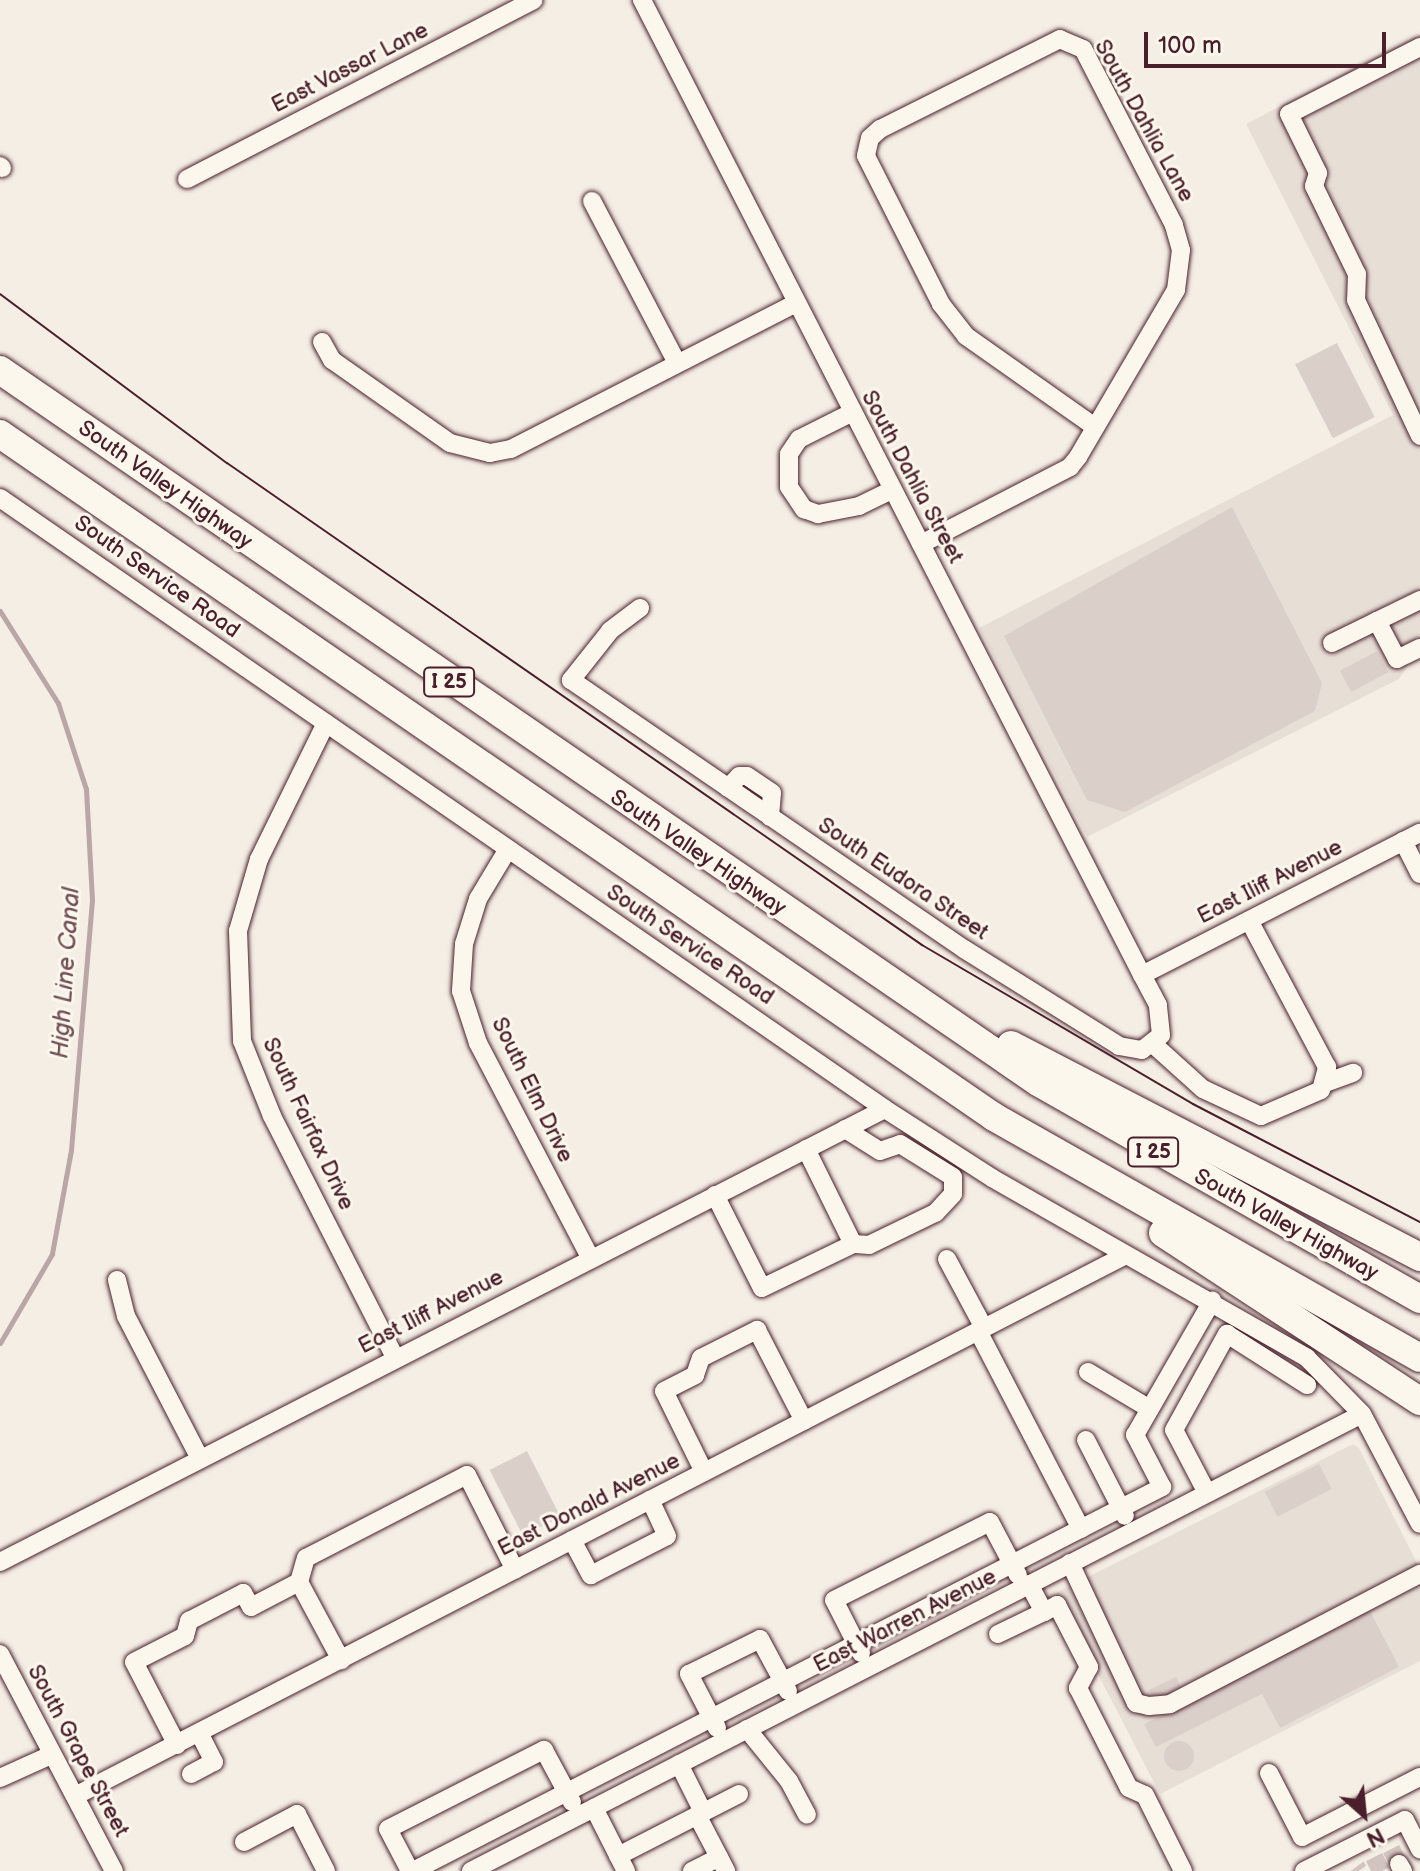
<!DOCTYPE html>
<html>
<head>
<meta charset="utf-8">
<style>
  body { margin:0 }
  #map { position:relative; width:1420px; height:1871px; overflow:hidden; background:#f4eee4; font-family:"Balsamiq Sans",sans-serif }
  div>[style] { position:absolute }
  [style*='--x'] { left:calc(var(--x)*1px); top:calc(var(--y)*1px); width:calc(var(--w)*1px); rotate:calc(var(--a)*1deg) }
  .built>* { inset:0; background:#e7dfd6 }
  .green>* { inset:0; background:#dbd0c9; transform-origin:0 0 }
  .round { border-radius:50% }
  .stream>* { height:5px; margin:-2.5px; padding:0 2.5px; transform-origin:2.5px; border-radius:2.5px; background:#baa7a5 }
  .minor-tunnel>* { height:18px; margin-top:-9px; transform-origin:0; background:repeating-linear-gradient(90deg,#d2c5bf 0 18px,transparent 0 27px) }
  .roads { filter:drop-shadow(0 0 2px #4a1f2b) drop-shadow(0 0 2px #4a1f2b) }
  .minor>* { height:18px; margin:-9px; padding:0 9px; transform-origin:9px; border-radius:9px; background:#fbf7ec }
  .highway>* { height:28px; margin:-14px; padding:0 14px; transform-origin:14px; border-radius:14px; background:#fbf7ec }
  .tram>* { height:2px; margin:-1px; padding:0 1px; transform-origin:1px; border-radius:1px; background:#4a1f2b }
  span { translate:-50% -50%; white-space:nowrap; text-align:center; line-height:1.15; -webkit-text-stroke:6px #fbf7ec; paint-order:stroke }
  .shield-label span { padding:2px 6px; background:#fbf7ec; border:2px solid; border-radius:6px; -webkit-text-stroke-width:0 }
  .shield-label { font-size:20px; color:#4a1f2b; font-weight:700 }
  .street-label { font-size:22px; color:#4a1f2b }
  .water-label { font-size:24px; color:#714f56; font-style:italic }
  .north { position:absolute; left:1324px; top:1775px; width:80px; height:80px; -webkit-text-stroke:6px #fbf7ec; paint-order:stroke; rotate:153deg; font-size:22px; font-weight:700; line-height:32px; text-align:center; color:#4a1f2b }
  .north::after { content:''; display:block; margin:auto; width:28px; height:36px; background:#4a1f2b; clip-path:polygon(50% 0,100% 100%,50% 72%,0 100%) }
  .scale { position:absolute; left:1144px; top:32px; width:242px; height:36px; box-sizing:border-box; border:4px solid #4a1f2b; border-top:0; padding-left:10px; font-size:24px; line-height:28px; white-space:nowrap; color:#4a1f2b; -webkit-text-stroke:6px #fbf7ec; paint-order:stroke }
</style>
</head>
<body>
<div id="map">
  <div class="built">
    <i style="clip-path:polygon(1420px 34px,1420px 646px,1399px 679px,1087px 837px,979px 628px,1393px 415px,1246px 124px)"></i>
    <i style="clip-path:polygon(1353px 1444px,1359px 1448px,1420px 1569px,1420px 1661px,1160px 1794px,1056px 1593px)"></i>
  </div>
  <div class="green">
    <i style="left:1337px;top:343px;width:83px;height:47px;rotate:63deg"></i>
    <i style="clip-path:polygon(1232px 507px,1322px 683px,1315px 711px,1125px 812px,1087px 800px,1004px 636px)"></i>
    <i style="left:1377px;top:651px;width:24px;height:42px;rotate:62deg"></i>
    <i style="left:527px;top:1451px;width:74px;height:42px;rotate:63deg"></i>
    <i style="left:1319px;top:1464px;width:28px;height:61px;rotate:63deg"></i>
    <i style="clip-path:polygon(1369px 1609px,1399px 1667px,1280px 1728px,1262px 1694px,1156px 1747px,1144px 1724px,1162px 1715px,1149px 1690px,1176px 1677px,1188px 1701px)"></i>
    <i class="round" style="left:1164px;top:1741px;width:30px;height:30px"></i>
  </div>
  <div class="stream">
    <i style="--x:0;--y:611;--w:109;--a:57.8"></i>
    <i style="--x:58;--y:703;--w:90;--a:72"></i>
    <i style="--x:86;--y:789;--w:111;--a:86.9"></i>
    <i style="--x:92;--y:900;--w:251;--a:94.8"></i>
    <i style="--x:71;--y:1150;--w:106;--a:100.4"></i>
    <i style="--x:52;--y:1254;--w:103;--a:120.3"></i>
  </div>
  <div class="minor-tunnel">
    <i style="--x:1391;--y:1849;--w:17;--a:62"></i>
    <i style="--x:1374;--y:1857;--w:16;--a:63"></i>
    <i style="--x:1356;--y:1867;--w:5;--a:53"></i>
  </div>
  <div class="roads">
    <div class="minor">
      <i style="--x:1420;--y:47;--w:147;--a:152.9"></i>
      <i style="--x:1289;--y:114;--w:66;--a:63.8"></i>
      <i style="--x:1318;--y:173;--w:14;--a:107"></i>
      <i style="--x:1314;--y:186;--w:98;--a:64"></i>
      <i style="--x:1357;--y:274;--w:26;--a:92"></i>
      <i style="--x:1356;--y:300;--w:150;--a:64.8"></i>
      <i style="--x:0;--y:166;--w:3;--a:45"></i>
      <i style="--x:187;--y:179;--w:390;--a:-27.3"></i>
      <i style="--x:592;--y:201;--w:183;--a:62.3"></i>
      <i style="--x:322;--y:342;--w:21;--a:61"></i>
      <i style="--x:332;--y:360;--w:144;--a:35.1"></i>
      <i style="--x:450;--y:443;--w:41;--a:14"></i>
      <i style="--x:490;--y:453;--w:21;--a:-11"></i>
      <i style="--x:511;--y:449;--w:320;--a:-27.1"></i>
      <i style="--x:851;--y:413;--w:58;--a:153.4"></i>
      <i style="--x:799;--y:439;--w:18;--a:124"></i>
      <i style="--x:789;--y:454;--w:33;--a:90"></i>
      <i style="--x:789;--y:487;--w:27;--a:56"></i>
      <i style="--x:804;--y:509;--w:15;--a:20"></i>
      <i style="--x:818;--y:514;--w:42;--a:-11"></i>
      <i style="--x:859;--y:506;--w:37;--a:-26"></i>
      <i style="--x:0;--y:498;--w:1075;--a:34.62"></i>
      <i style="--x:885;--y:1109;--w:127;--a:32.8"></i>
      <i style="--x:992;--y:1178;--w:363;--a:29.7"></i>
      <i style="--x:1307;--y:1358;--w:78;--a:45.5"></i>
      <i style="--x:1362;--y:1414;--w:124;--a:62.2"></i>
      <i style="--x:921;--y:544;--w:168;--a:-27.3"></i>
      <i style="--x:1070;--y:467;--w:13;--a:-51"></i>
      <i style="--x:1078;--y:457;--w:194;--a:-59.6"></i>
      <i style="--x:1176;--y:290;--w:40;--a:-82.9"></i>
      <i style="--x:1181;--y:250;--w:26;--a:-106"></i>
      <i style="--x:1174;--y:225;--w:198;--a:-117.3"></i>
      <i style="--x:1083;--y:49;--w:25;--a:-157"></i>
      <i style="--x:1060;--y:39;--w:201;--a:153.4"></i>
      <i style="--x:880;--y:129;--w:13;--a:138"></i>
      <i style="--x:870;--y:138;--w:18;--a:103"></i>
      <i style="--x:866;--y:156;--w:166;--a:63.1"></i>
      <i style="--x:941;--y:304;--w:41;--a:52"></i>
      <i style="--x:966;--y:336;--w:158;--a:35.2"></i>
      <i style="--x:1420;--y:600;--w:48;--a:154"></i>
      <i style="--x:1377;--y:621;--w:43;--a:62.2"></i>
      <i style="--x:1397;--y:659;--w:25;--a:-26"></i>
      <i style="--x:640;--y:608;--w:38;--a:143"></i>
      <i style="--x:610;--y:631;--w:63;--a:128.5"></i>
      <i style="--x:571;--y:680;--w:476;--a:34.4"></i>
      <i style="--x:964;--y:949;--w:183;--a:32"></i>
      <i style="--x:1119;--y:1046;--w:23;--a:10"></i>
      <i style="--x:1142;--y:1050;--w:24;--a:-38"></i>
      <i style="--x:1161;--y:1035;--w:30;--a:-96"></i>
      <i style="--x:1158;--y:1005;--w:34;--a:-118"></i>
      <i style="--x:1142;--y:975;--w:1096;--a:-117.15"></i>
      <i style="--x:1332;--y:643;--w:50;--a:-26.1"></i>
      <i style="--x:326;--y:723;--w:152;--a:116.2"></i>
      <i style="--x:259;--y:859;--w:75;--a:106.3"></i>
      <i style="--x:238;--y:931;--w:110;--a:87.9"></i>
      <i style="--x:242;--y:1041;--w:81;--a:68.2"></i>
      <i style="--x:272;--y:1116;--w:271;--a:63"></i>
      <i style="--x:728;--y:788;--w:16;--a:-47"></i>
      <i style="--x:739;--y:776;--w:8;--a:0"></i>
      <i style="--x:747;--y:776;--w:30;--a:34"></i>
      <i style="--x:772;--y:793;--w:24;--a:95"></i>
      <i style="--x:1403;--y:841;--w:37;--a:63"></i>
      <i style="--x:508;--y:849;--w:58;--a:121"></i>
      <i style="--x:478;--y:899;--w:47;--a:107.3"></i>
      <i style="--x:464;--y:944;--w:47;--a:93.7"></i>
      <i style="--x:461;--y:991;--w:55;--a:71.9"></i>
      <i style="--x:478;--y:1043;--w:242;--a:62.4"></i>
      <i style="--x:1142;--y:975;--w:312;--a:-27.1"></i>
      <i style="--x:1153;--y:1044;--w:67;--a:42"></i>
      <i style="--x:1203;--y:1089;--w:64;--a:25"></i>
      <i style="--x:1261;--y:1116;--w:65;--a:-23.4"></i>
      <i style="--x:1321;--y:1090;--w:24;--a:-75"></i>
      <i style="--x:1327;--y:1067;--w:166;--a:-118"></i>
      <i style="--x:1325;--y:1083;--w:30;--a:-20"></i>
      <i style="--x:845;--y:1129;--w:41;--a:32.2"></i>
      <i style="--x:880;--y:1151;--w:21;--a:-19"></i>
      <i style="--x:900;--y:1144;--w:62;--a:31.9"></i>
      <i style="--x:953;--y:1177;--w:17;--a:90"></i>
      <i style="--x:953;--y:1194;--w:26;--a:133"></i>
      <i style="--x:935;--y:1213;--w:73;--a:154.1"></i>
      <i style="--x:869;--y:1245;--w:16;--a:-176"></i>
      <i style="--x:715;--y:1195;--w:104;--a:63.2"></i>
      <i style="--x:762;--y:1288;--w:101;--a:-25.8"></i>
      <i style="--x:853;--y:1244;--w:106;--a:-116.3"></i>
      <i style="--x:947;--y:1259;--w:78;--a:61.8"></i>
      <i style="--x:117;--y:1280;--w:37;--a:76"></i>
      <i style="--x:126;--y:1316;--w:159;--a:62.6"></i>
      <i style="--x:978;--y:1331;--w:223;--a:62.5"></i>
      <i style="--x:1088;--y:1372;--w:72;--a:30.8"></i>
      <i style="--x:1086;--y:1440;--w:85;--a:62.8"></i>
      <i style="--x:704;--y:1472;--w:90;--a:-116.3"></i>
      <i style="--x:664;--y:1391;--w:35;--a:-27"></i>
      <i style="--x:695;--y:1375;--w:18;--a:-71"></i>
      <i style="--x:701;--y:1358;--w:63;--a:-26.6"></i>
      <i style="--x:757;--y:1330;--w:102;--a:62.7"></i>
      <i style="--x:1207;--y:1493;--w:71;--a:-117.6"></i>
      <i style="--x:1174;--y:1430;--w:110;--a:-61.1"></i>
      <i style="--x:1227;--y:1334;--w:95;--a:32.5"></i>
      <i style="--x:572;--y:1540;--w:40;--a:62"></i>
      <i style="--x:591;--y:1575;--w:85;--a:-27.2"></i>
      <i style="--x:667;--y:1536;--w:40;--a:-115"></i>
      <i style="--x:0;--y:1562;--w:994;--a:-27.11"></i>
      <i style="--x:1070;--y:1563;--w:155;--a:64.8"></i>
      <i style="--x:1136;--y:1703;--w:13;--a:13"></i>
      <i style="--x:1149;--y:1706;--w:21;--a:-5"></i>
      <i style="--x:1170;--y:1704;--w:282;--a:-27.5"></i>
      <i style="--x:299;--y:1582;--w:89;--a:61.7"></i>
      <i style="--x:1029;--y:1584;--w:32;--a:62"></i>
      <i style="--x:1044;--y:1612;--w:15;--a:-28"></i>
      <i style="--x:1057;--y:1605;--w:70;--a:62.7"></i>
      <i style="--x:1089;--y:1667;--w:24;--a:118"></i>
      <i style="--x:1078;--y:1688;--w:112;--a:63"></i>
      <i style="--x:1129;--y:1788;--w:17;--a:24"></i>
      <i style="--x:1145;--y:1795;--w:85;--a:63.4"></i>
      <i style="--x:998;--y:1634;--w:51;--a:-25.6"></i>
      <i style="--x:861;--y:1653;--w:59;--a:-117"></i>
      <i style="--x:834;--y:1600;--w:174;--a:-26.6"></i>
      <i style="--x:990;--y:1522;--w:60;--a:62.2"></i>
      <i style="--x:0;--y:1654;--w:245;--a:62.3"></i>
      <i style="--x:717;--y:1728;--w:61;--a:-117.4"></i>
      <i style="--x:689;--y:1674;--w:79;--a:-26.2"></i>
      <i style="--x:760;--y:1639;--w:59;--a:61.7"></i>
      <i style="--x:747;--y:1729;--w:67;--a:51.1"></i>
      <i style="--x:789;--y:1781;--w:38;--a:62"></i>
      <i style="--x:177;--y:1745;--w:93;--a:-117.4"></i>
      <i style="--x:134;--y:1662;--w:57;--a:-27"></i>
      <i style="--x:185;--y:1636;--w:16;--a:-75"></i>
      <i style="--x:189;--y:1621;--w:61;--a:-27.4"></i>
      <i style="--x:243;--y:1593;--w:16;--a:60"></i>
      <i style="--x:251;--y:1607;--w:54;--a:-27.5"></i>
      <i style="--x:299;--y:1582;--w:25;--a:-74"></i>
      <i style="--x:306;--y:1558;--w:181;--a:-27.3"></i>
      <i style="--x:467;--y:1475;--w:106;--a:63.2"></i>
      <i style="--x:679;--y:1764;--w:54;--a:63.4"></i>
      <i style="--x:1269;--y:1773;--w:72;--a:62.7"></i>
      <i style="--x:1302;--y:1837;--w:132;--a:-27"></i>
      <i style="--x:191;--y:1774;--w:26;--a:-28"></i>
      <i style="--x:214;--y:1762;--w:33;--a:-117"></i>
      <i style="--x:0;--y:1778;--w:56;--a:-24.3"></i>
      <i style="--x:75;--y:1796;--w:1182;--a:-27.24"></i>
      <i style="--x:594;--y:1808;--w:71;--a:63.1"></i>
      <i style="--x:697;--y:1815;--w:47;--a:62.4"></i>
      <i style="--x:244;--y:1842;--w:60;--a:-27.8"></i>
      <i style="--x:297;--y:1814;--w:64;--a:63"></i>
      <i style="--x:618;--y:1856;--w:136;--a:-27.1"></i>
      <i style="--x:1399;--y:1864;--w:8;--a:60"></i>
      <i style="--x:410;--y:1871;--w:47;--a:-117.6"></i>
      <i style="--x:388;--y:1829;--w:175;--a:-26.9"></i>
      <i style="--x:544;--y:1750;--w:59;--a:61.7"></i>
      <i style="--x:413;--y:1871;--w:842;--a:-27.14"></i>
      <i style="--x:1162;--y:1487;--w:59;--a:-117.4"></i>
      <i style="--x:1135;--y:1435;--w:155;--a:-60.1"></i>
      <i style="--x:471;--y:1871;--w:1001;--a:-27.15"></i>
      <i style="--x:692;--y:1871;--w:30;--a:-27"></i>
      <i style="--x:719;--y:1857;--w:16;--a:63"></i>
      <i style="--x:1304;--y:1871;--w:113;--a:-26.8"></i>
      <i style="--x:1405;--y:1820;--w:33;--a:63"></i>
    </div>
    <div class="highway">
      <i style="--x:0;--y:370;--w:1259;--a:34.45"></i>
      <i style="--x:1038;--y:1082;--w:439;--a:29.6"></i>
      <i style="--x:0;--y:434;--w:1206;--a:34.49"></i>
      <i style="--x:994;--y:1117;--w:489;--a:29.5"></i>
      <i style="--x:1011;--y:1045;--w:461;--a:27.4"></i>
      <i style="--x:1163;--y:1233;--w:307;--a:33.2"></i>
    </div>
  </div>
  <div class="tram">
    <i style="--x:0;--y:294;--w:283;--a:36.7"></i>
    <i style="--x:227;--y:463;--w:846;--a:34.74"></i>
    <i style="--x:922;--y:945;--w:314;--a:30.4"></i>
    <i style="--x:1193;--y:1104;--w:256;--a:27.5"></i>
  </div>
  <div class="shield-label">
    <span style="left:449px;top:682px">I 25</span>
    <span style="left:1153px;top:1152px">I 25</span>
  </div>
  <div class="street-label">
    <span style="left:350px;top:68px;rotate:-27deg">East Vassar Lane</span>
    <span style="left:1144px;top:121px;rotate:61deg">South Dahlia Lane</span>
    <span style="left:912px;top:477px;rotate:62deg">South Dahlia Street</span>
    <span style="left:165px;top:485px;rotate:35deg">South Valley Highway</span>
    <span style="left:157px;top:577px;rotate:35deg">South Service Road</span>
    <span style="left:698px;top:853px;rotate:34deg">South Valley Highway</span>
    <span style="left:903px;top:879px;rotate:34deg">South Eudora Street</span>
    <span style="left:1270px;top:882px;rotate:-27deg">East Iliff Avenue</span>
    <span style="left:690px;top:945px;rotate:34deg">South Service Road</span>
    <span style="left:532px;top:1090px;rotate:64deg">South Elm Drive</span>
    <span style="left:308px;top:1124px;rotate:65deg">South Fairfax Drive</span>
    <span style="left:1286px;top:1225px;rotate:29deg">South Valley Highway</span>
    <span style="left:431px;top:1312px;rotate:-27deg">East Iliff Avenue</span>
    <span style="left:589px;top:1505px;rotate:-27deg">East Donald Avenue</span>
    <span style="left:905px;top:1621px;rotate:-27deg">East Warren Avenue</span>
    <span style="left:78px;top:1751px;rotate:62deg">South Grape Street</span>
  </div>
  <div class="water-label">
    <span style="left:66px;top:973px;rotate:-86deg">High Line Canal</span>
  </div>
  <div class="north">N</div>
  <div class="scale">100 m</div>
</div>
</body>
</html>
